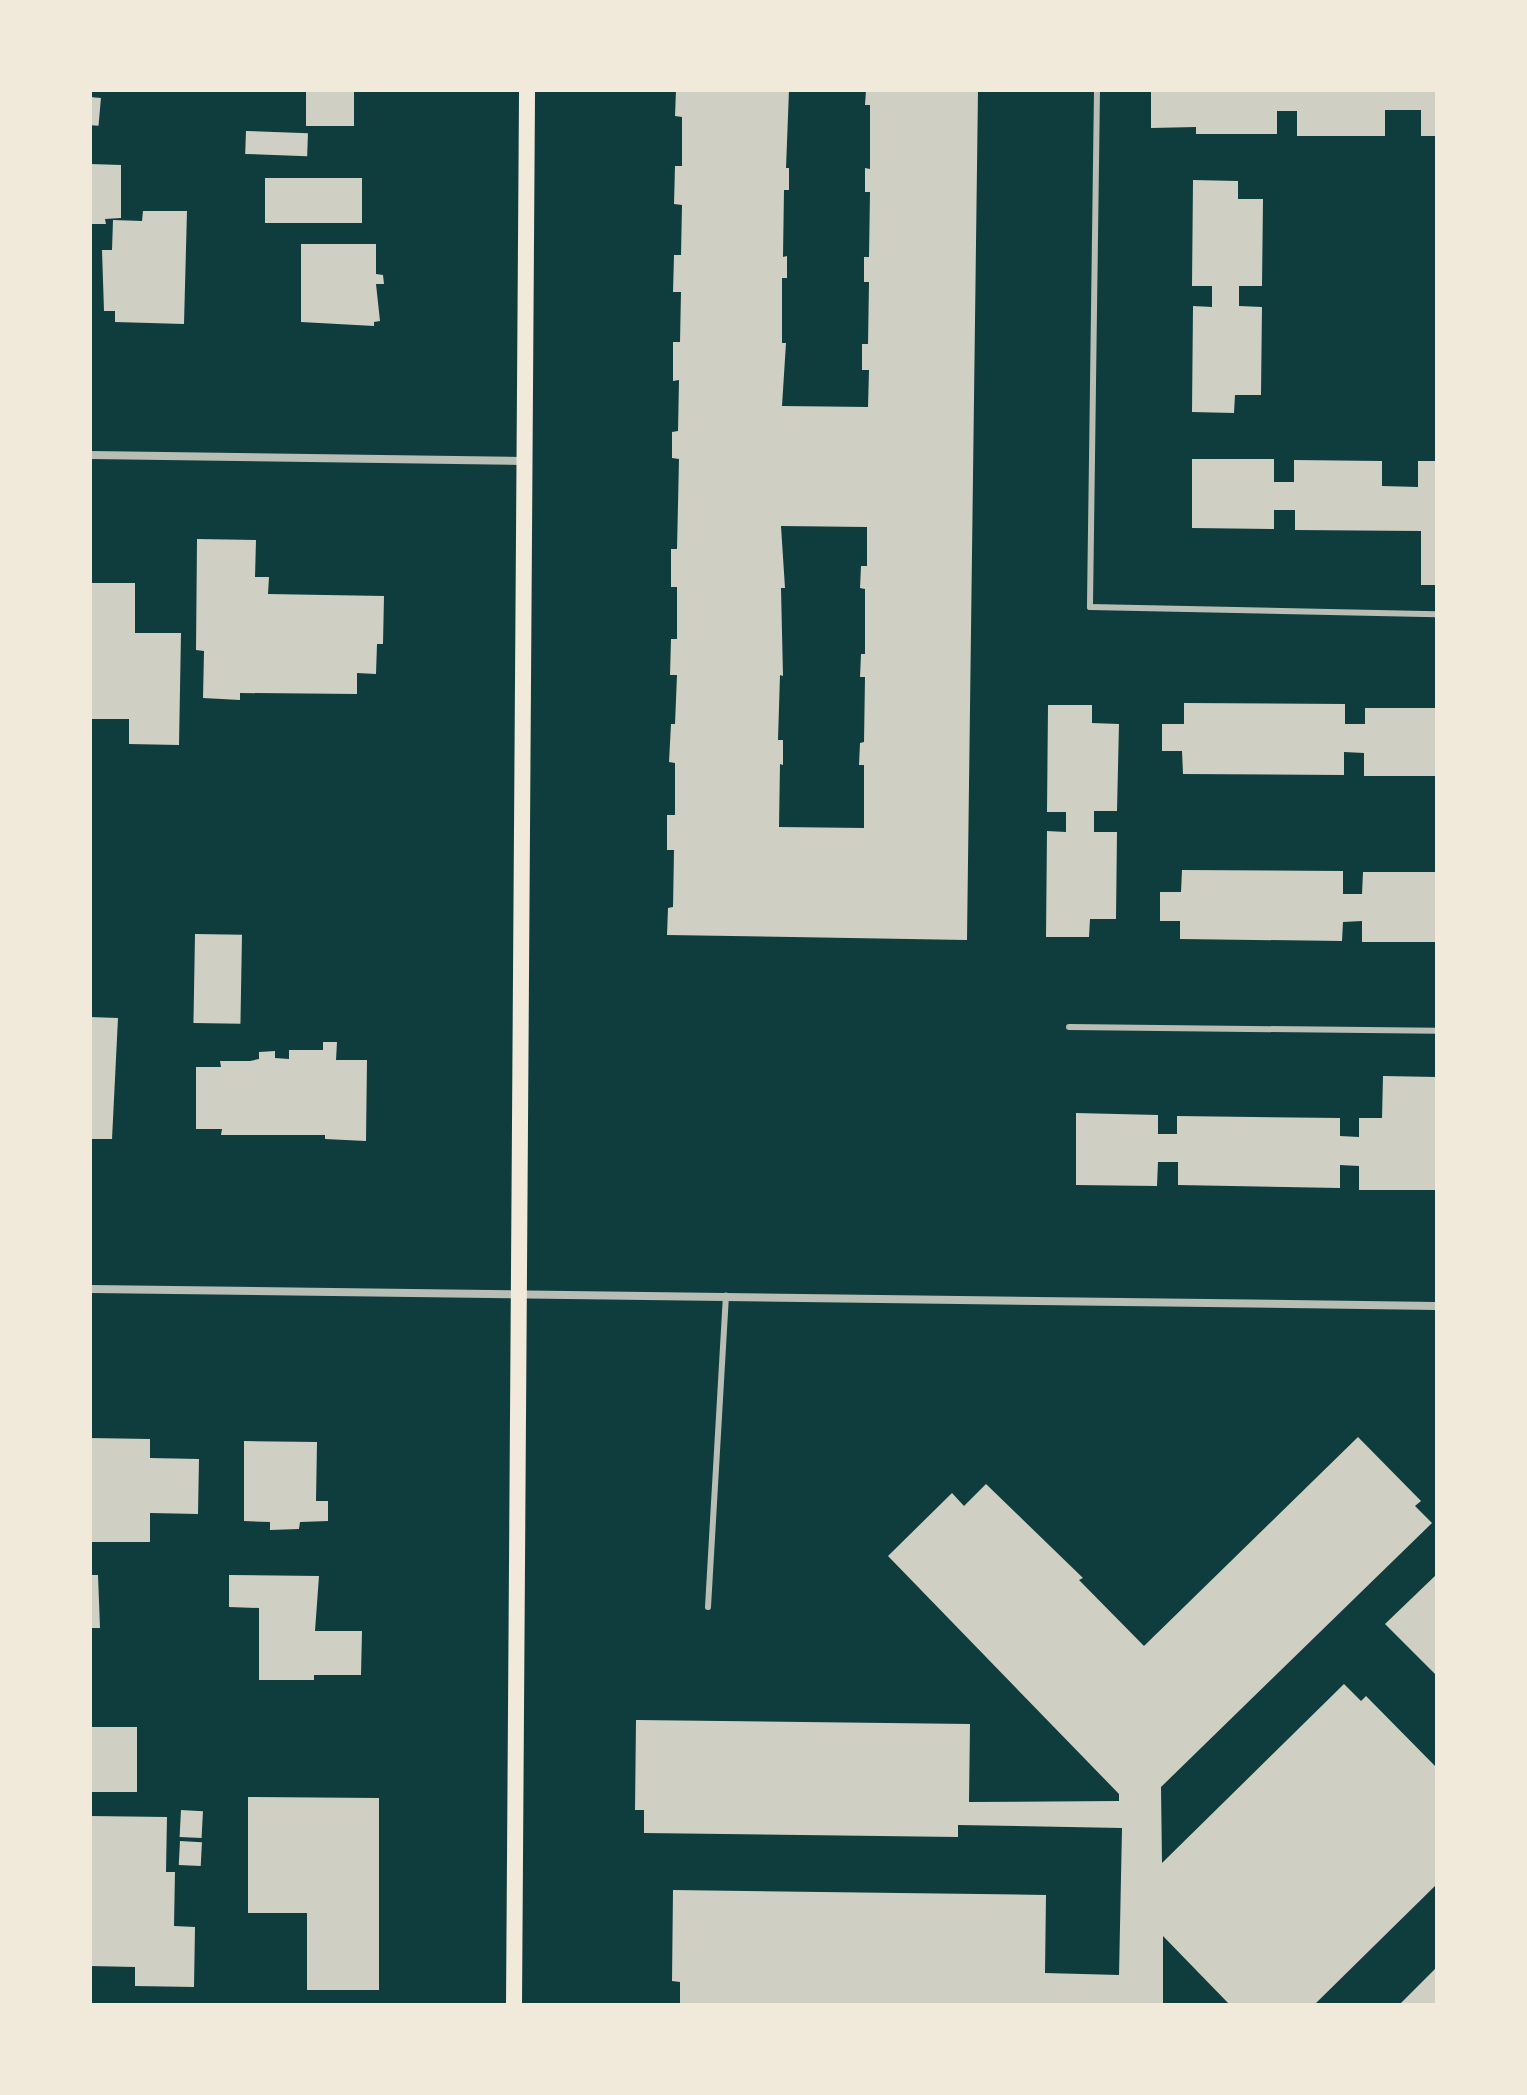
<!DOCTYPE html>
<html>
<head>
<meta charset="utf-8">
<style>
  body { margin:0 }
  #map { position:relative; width:1527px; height:2095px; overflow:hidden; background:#0f3d3e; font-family:Poppins,sans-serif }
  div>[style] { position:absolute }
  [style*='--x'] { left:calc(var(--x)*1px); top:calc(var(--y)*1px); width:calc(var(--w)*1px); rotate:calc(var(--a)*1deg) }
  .building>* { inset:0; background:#cfcfc3; transform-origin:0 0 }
  .service>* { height:6px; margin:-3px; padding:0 3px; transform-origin:3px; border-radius:3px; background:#b8beb3 }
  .minor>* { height:8px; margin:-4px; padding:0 4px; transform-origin:4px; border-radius:4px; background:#b8beb3 }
  .secondary>* { height:16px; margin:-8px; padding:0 8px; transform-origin:8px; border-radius:8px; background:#f1e9da }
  span { translate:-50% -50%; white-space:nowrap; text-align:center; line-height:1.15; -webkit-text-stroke:8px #f1e9da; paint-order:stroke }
  .frame { position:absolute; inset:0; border:92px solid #f1e9da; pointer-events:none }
</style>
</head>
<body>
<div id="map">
  <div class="building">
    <i style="left:306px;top:90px;width:48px;height:36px"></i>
    <i style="clip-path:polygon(evenodd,676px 90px,789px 90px,786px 168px,789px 168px,789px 190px,784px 190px,783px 257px,787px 256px,787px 278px,782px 278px,782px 343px,786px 343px,782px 406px,868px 407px,869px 370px,862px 370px,862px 344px,868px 344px,869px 282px,864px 282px,864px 257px,869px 257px,870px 192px,865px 192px,865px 168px,870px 169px,870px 105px,865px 105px,866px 90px,978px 90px,967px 940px,667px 935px,668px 908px,673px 907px,674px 850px,667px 850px,667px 815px,675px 815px,675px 763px,669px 762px,671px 724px,675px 724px,677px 675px,670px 675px,671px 639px,677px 639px,677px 587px,671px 587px,671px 549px,677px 549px,679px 459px,672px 458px,672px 432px,678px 431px,679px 380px,673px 381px,673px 342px,680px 342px,681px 292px,673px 292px,674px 255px,681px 255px,682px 205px,674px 204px,675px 166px,682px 166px,682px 117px,675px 116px,676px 90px,781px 526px,867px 527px,867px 566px,861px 566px,860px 588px,865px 589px,865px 654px,861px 654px,860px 677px,865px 677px,864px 742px,860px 743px,859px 765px,864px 765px,864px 828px,779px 827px,780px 764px,783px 765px,783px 740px,778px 740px,780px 675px,783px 676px,781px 588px,785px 588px,781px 526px)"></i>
    <i style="clip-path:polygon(1151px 90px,1437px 90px,1437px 136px,1421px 136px,1421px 110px,1385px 110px,1385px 136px,1297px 136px,1297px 111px,1277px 111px,1277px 134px,1196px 134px,1196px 127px,1151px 128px)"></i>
    <i style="left:90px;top:97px;width:11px;height:28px;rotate:5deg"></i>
    <i style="left:246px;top:131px;width:62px;height:23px;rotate:2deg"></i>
    <i style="clip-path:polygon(90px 164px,121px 165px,121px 218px,105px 219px,106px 224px,90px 224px)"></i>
    <i style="left:362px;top:178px;width:45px;height:97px;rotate:90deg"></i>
    <i style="clip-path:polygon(1193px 180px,1238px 181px,1238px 199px,1263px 199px,1262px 286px,1239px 286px,1239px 306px,1262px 307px,1261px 395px,1235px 395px,1234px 413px,1192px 412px,1193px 306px,1212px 307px,1212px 286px,1192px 286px)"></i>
    <i style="clip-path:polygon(143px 211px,187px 211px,184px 324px,115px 322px,115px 311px,104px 311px,102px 250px,112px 250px,113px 220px,142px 221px)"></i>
    <i style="clip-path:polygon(301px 244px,376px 244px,376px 274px,383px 275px,384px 284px,376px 284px,380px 321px,374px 322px,374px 326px,301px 322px)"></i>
    <i style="clip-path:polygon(1192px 459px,1274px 459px,1274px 482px,1294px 482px,1294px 460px,1382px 461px,1382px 486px,1418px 487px,1418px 461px,1437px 461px,1437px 585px,1421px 585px,1421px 531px,1295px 530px,1295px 510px,1274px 510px,1274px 529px,1192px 528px)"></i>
    <i style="clip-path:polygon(197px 539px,256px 540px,255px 577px,269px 577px,268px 594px,384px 596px,383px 644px,377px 644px,376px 674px,357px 673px,357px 694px,240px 693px,240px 700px,203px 698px,204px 651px,196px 650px)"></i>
    <i style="clip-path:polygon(90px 583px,135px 583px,135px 633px,181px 633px,179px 745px,129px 744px,129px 719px,90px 719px)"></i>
    <i style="clip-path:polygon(1184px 703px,1345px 704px,1345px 724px,1365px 724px,1365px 708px,1437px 708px,1437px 776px,1364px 776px,1364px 753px,1344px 752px,1344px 775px,1183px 774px,1182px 751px,1162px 751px,1162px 724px,1184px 724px)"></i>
    <i style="clip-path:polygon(1048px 705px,1092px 705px,1092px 723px,1119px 724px,1117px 811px,1094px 811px,1094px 832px,1117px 832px,1116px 919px,1090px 919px,1089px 937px,1046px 937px,1047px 831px,1066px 832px,1066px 812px,1047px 812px)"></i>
    <i style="clip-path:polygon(1182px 870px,1343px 871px,1343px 894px,1362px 894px,1363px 872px,1437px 872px,1437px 942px,1362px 942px,1362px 921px,1343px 922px,1342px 941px,1180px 939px,1180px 921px,1160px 921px,1160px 892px,1181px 892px)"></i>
    <i style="left:195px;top:934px;width:47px;height:89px;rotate:1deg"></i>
    <i style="clip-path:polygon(90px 1017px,118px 1018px,112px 1139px,90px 1139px)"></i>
    <i style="clip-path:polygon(323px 1042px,337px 1042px,336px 1060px,367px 1060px,366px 1141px,325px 1139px,325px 1135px,221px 1135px,222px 1129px,196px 1129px,196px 1067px,221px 1067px,220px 1061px,250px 1061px,259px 1059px,259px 1052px,275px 1051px,275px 1058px,289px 1059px,289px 1050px,323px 1050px)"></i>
    <i style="clip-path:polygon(1383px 1076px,1437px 1077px,1437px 1190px,1359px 1190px,1359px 1166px,1340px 1165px,1340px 1188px,1178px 1185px,1178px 1162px,1158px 1162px,1157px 1186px,1076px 1185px,1076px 1113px,1158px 1115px,1158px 1134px,1177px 1134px,1177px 1116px,1340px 1118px,1340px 1136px,1359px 1137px,1359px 1118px,1382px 1118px)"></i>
    <i style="clip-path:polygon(1358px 1437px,1421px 1501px,1415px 1506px,1432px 1523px,1161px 1787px,1162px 1863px,1344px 1684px,1361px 1701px,1366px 1696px,1437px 1768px,1437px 1884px,1314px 2005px,1230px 2005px,1163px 1936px,1163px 2005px,680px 2003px,680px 1982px,672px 1981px,673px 1890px,1046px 1895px,1045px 1973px,1119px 1975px,1122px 1828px,958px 1825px,958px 1837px,644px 1833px,644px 1810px,635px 1810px,636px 1720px,970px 1724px,969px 1802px,1119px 1801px,1119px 1794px,888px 1556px,952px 1493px,964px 1506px,986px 1484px,1083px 1578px,1079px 1580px,1144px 1646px)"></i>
    <i style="clip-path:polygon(90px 1438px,150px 1439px,150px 1458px,199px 1459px,198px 1514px,150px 1513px,150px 1542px,90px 1542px)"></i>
    <i style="clip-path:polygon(244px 1441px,317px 1442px,316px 1501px,328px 1501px,328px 1521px,300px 1522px,299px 1529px,270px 1530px,270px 1522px,244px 1521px)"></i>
    <i style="clip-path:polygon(1437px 1574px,1437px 1676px,1385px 1624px)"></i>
    <i style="clip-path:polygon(90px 1575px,98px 1575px,100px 1628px,90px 1628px)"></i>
    <i style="clip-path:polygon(229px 1575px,319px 1576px,315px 1631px,362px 1631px,361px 1675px,314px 1675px,314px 1680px,259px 1680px,259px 1608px,229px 1607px)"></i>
    <i style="left:90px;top:1727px;width:47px;height:65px"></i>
    <i style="clip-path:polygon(248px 1797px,379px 1798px,379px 1990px,307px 1990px,307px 1913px,248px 1913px)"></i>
    <i style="left:181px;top:1810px;width:22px;height:27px;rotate:3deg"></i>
    <i style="clip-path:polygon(90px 1816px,167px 1817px,166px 1872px,175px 1872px,174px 1926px,195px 1927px,194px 1987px,135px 1986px,135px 1967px,90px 1966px)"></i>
    <i style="left:180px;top:1841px;width:22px;height:24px;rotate:3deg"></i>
    <i style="clip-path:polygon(1437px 1967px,1437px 2005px,1399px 2005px)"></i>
  </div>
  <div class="service">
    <i style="--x:1097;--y:90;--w:517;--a:90.78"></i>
    <i style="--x:1090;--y:607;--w:347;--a:1.2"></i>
    <i style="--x:1069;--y:1027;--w:368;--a:0.6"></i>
    <i style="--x:708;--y:1607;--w:312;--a:-86.7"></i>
  </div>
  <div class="minor">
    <i style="--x:90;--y:455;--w:434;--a:0.8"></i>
    <i style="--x:90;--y:1289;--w:1347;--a:0.72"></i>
  </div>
  <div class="secondary">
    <i style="--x:514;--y:2005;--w:1915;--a:-89.61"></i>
  </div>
  <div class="frame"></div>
</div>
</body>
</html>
